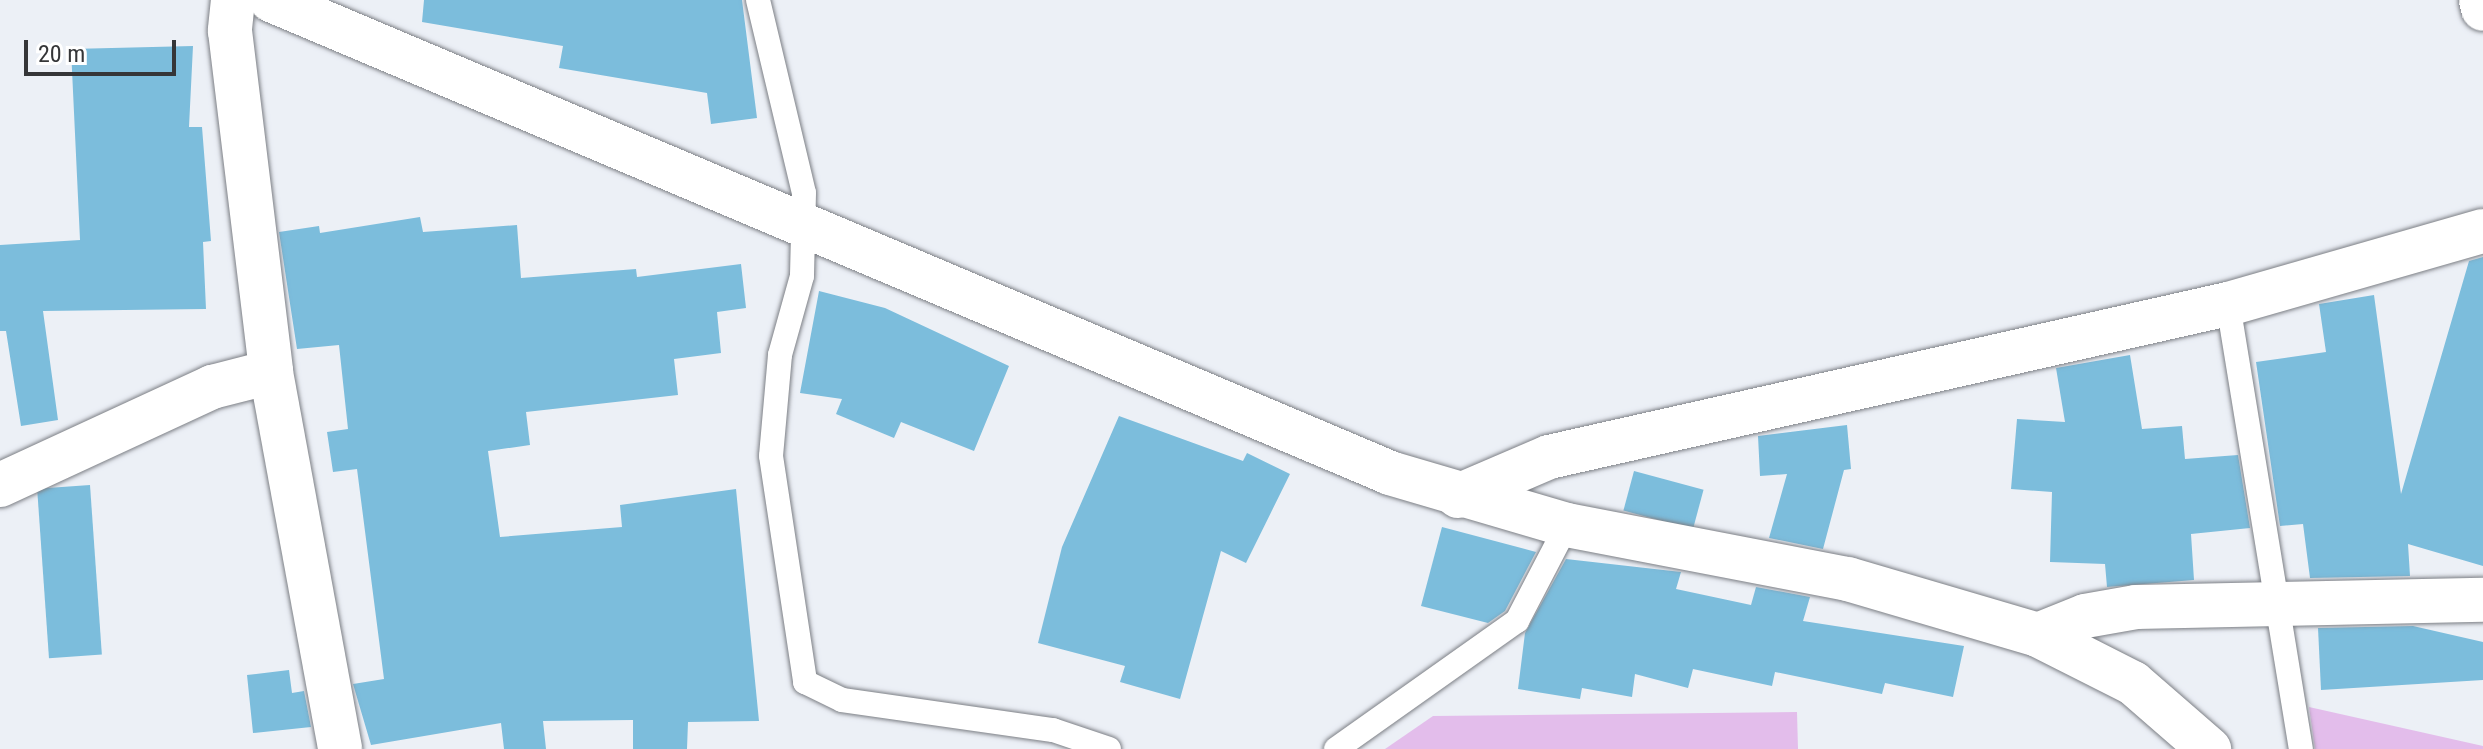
<!DOCTYPE html>
<html>
<head>
<meta charset="utf-8">
<style>
  body { margin:0 }
  #map { position:relative; width:2483px; height:749px; overflow:hidden; background:#ecf0f6; font-family:"Roboto Condensed",sans-serif }
  div>[style] { position:absolute }
  [style*='--x'] { left:calc(var(--x)*1px); top:calc(var(--y)*1px); width:calc(var(--w)*1px); rotate:calc(var(--a)*1deg) }
  .green>* { inset:0; background:#e3bdeb }
  .building>* { inset:0; background:#7cbddc; transform-origin:0 0 }
  .roads { filter:drop-shadow(0 0 2px #7c7f85) drop-shadow(0 0 2px #7c7f85) }
  .service>* { height:24px; margin:-12px; padding:0 12px; transform-origin:12px; border-radius:12px; background:#fff }
  .minor>* { height:44px; margin:-22px; padding:0 22px; transform-origin:22px; border-radius:22px; background:#fff }
  .tertiary>* { height:44px; margin:-22px; padding:0 22px; transform-origin:22px; border-radius:22px; background:#fff }
  span { translate:-50% -50%; white-space:nowrap; text-align:center; line-height:1.15; -webkit-text-stroke:7px #fff; paint-order:stroke }
  .scale { position:absolute; left:24px; top:40px; width:152px; height:36px; box-sizing:border-box; border:4px solid #353638; border-top:0; padding-left:10px; font-size:24px; line-height:28px; white-space:nowrap; color:#353638; -webkit-text-stroke:6px #fff; paint-order:stroke }
</style>
</head>
<body>
<div id="map">
  <div class="green">
    <i style="clip-path:polygon(2309px 707px,2483px 746px,2483px 749px,2315px 749px)"></i>
    <i style="clip-path:polygon(1797px 712px,1798px 749px,1385px 749px,1433px 716px)"></i>
  </div>
  <div class="building">
    <i style="clip-path:polygon(424px 0,742px 0,757px 118px,711px 124px,707px 93px,559px 68px,563px 46px,422px 22px)"></i>
    <i style="clip-path:polygon(193px 46px,189px 127px,202px 127px,211px 241px,203px 242px,206px 309px,43px 311px,58px 420px,21px 426px,6px 331px,0 331px,0 245px,80px 240px,71px 49px)"></i>
    <i style="clip-path:polygon(420px 217px,423px 232px,517px 225px,521px 278px,636px 269px,637px 277px,741px 264px,746px 308px,717px 312px,721px 353px,674px 359px,678px 395px,526px 412px,530px 445px,488px 451px,500px 537px,622px 527px,620px 505px,736px 489px,759px 721px,688px 722px,687px 749px,633px 749px,633px 720px,543px 721px,546px 749px,504px 749px,501px 723px,371px 745px,353px 684px,384px 679px,357px 469px,333px 472px,327px 432px,348px 429px,339px 345px,297px 349px,279px 232px,319px 226px,320px 233px)"></i>
    <i style="clip-path:polygon(2483px 257px,2483px 566px,2408px 544px,2410px 576px,2310px 578px,2303px 524px,2280px 526px,2256px 362px,2326px 352px,2319px 304px,2374px 295px,2401px 494px,2469px 261px)"></i>
    <i style="clip-path:polygon(819px 291px,885px 308px,1009px 366px,974px 451px,901px 422px,894px 438px,836px 414px,842px 399px,800px 393px)"></i>
    <i style="clip-path:polygon(2130px 355px,2142px 429px,2182px 426px,2185px 459px,2238px 455px,2250px 528px,2191px 534px,2194px 580px,2107px 587px,2105px 564px,2050px 562px,2052px 492px,2011px 489px,2017px 419px,2065px 422px,2056px 368px)"></i>
    <i style="clip-path:polygon(1119px 416px,1243px 461px,1247px 453px,1290px 474px,1246px 563px,1221px 551px,1180px 699px,1120px 682px,1125px 666px,1038px 643px,1062px 547px)"></i>
    <i style="clip-path:polygon(1847px 425px,1851px 469px,1844px 470px,1823px 549px,1769px 538px,1787px 474px,1760px 476px,1758px 436px)"></i>
    <i style="left:1634px;top:471px;width:72px;height:41px;rotate:15deg"></i>
    <i style="left:90px;top:485px;width:170px;height:53px;rotate:86deg"></i>
    <i style="clip-path:polygon(1442px 527px,1536px 552px,1505px 611px,1488px 623px,1421px 606px)"></i>
    <i style="clip-path:polygon(1566px 559px,1681px 572px,1676px 589px,1751px 605px,1756px 587px,1810px 597px,1803px 621px,1964px 646px,1953px 697px,1885px 683px,1882px 694px,1775px 672px,1772px 686px,1693px 669px,1688px 688px,1635px 674px,1632px 697px,1582px 688px,1580px 699px,1518px 689px,1525px 633px)"></i>
    <i style="clip-path:polygon(2413px 626px,2483px 642px,2483px 680px,2321px 690px,2318px 628px)"></i>
    <i style="clip-path:polygon(289px 670px,292px 693px,304px 691px,311px 727px,253px 733px,247px 675px)"></i>
  </div>
  <div class="roads">
    <div class="service">
      <i style="--x:758;--y:0;--w:198;--a:76.6"></i>
      <i style="--x:804;--y:193;--w:83;--a:91.4"></i>
      <i style="--x:802;--y:276;--w:82;--a:105.6"></i>
      <i style="--x:780;--y:355;--w:101;--a:95.1"></i>
      <i style="--x:771;--y:456;--w:229;--a:81.4"></i>
      <i style="--x:805;--y:682;--w:41;--a:25.9"></i>
      <i style="--x:842;--y:700;--w:213;--a:8.1"></i>
      <i style="--x:1053;--y:730;--w:59;--a:18.7"></i>
      <i style="--x:2228;--y:304;--w:451;--a:80.7"></i>
      <i style="--x:1336;--y:749;--w:222;--a:-35.3"></i>
      <i style="--x:1517;--y:621;--w:108;--a:-62.5"></i>
    </div>
    <div class="minor">
      <i style="--x:233;--y:0;--w:31;--a:96"></i>
      <i style="--x:230;--y:31;--w:343;--a:83.1"></i>
      <i style="--x:271;--y:372;--w:383;--a:79.6"></i>
      <i style="--x:2481;--y:0;--w:9;--a:77"></i>
      <i style="--x:0;--y:485;--w:234;--a:-24.8"></i>
      <i style="--x:212;--y:387;--w:61;--a:-14.3"></i>
      <i style="--x:1458;--y:496;--w:99;--a:-23.2"></i>
      <i style="--x:1549;--y:457;--w:696;--a:-12.7"></i>
      <i style="--x:2228;--y:304;--w:265;--a:-16"></i>
      <i style="--x:2038;--y:635;--w:51;--a:-22"></i>
      <i style="--x:2085;--y:616;--w:52;--a:-10"></i>
      <i style="--x:2136;--y:607;--w:347;--a:-1.2"></i>
    </div>
    <div class="tertiary">
      <i style="--x:271;--y:0;--w:1215;--a:22.91"></i>
      <i style="--x:1390;--y:473;--w:184;--a:16.4"></i>
      <i style="--x:1567;--y:525;--w:286;--a:10.9"></i>
      <i style="--x:1848;--y:579;--w:198;--a:16.4"></i>
      <i style="--x:2038;--y:635;--w:106;--a:26.8"></i>
      <i style="--x:2133;--y:683;--w:101;--a:41"></i>
    </div>
  </div>
  <div class="scale">20 m</div>
</div>
</body>
</html>
